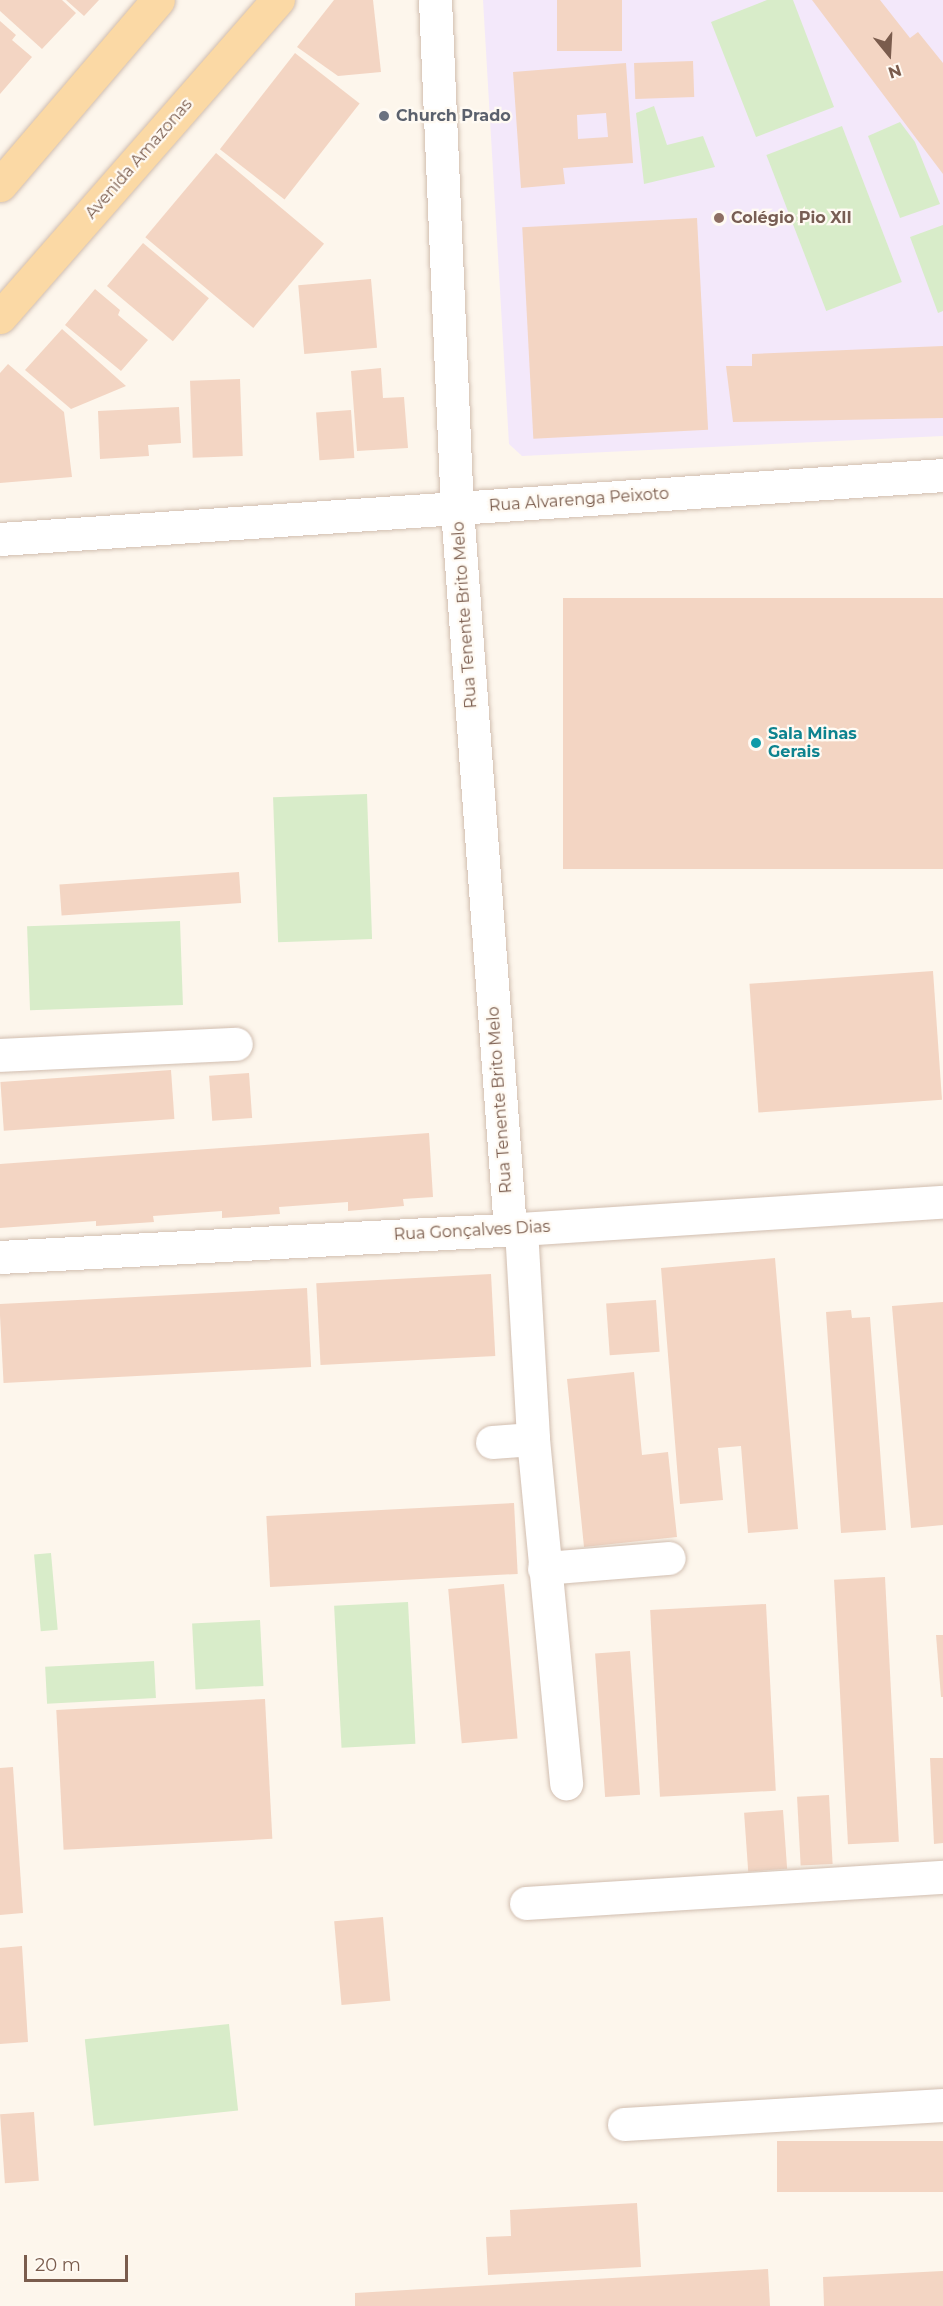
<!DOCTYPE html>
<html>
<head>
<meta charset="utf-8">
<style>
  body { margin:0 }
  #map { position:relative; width:943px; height:2306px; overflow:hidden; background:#fdf6ec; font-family:Montserrat,sans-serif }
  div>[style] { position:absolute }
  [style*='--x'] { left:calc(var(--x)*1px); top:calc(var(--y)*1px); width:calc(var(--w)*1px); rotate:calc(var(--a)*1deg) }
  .education>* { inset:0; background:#f3e8fa }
  .green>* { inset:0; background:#d8ecc9; transform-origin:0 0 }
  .building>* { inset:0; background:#f3d5c3; transform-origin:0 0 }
  .roads { filter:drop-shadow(0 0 2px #d1beb0) drop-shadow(0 0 2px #d1beb0) }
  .minor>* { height:33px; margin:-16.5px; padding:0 16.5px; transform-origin:16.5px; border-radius:16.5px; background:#fff }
  .major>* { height:33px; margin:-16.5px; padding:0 16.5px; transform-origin:16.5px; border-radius:16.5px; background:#fbd9a5 }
  .dots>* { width:16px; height:16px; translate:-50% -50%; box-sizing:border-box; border:3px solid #fffaf3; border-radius:50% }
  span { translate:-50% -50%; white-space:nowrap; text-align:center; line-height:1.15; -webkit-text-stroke:4.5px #fffaf3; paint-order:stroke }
  .worship-label { font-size:16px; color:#5b616d; font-weight:700 }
  .left { translate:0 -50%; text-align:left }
  .street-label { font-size:16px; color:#7a5c4d }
  .education-label { font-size:16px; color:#785e54; font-weight:700 }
  .culture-label { font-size:16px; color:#0d838f; font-weight:700 }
  .north { position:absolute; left:859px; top:24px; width:60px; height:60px; -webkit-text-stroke:4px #fffaf3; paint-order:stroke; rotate:162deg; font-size:16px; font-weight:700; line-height:24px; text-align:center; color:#7a5c4d }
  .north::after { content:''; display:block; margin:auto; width:21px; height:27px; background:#7a5c4d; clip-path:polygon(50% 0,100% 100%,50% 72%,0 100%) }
  .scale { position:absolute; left:24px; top:2255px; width:104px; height:27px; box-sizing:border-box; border:3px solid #7a5c4d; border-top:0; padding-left:8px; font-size:18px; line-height:21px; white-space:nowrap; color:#7a5c4d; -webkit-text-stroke:4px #fffaf3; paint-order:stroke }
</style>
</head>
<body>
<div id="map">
  <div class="education">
    <i style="clip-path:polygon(483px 0,943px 0,943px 436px,522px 456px,509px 444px)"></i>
  </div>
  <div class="green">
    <i style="clip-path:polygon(767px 0,793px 0,834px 107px,756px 137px,711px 22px)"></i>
    <i style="clip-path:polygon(654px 106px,667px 145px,703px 136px,715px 167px,644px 184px,636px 113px)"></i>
    <i style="clip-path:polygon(900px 122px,915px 142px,940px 204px,900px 218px,868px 136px)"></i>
    <i style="left:842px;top:126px;width:167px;height:81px;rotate:69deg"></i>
    <i style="clip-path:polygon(943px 225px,943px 311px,938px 313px,910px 237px)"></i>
    <i style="left:367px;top:794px;width:145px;height:94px;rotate:88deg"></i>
    <i style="left:180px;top:921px;width:84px;height:153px;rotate:88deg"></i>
    <i style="left:51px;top:1553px;width:77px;height:17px;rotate:85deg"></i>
    <i style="left:408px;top:1602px;width:142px;height:74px;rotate:87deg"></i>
    <i style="left:260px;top:1620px;width:66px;height:68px;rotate:87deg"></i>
    <i style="left:154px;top:1661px;width:37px;height:109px;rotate:87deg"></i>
    <i style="left:229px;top:2024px;width:87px;height:145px;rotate:84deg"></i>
  </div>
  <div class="building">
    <i style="clip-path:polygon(0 0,62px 0,76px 13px,42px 49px,0 11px)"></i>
    <i style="clip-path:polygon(66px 0,99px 0,84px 16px)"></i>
    <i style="clip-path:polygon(334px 0,373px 0,381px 72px,338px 76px,297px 47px)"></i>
    <i style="left:557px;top:0;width:65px;height:51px"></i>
    <i style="clip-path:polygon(812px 0,880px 0,910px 38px,918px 32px,943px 63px,943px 174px)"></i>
    <i style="clip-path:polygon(0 21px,16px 35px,12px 40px,32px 57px,0 94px)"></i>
    <i style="left:295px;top:53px;width:82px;height:122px;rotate:38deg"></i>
    <i style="left:693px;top:61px;width:36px;height:59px;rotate:88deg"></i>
    <i style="clip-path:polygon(evenodd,626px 63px,633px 163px,563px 168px,565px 184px,521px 188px,513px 72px,626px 63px,606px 113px,608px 137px,578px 139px,577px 115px,606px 113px)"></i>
    <i style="left:216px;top:153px;width:141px;height:110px;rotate:40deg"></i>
    <i style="left:697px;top:218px;width:212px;height:175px;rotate:87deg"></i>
    <i style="left:143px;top:243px;width:86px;height:56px;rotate:40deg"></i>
    <i style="left:371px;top:279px;width:69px;height:73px;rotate:85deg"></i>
    <i style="clip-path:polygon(95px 289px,120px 310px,118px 315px,148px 340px,121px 371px,65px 325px)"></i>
    <i style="clip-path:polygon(62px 329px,126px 386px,71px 409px,25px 370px)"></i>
    <i style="clip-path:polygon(943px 346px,943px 418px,733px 422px,726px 366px,752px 366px,752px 354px)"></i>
    <i style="clip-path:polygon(8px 364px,64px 412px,72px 477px,0 483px,0 373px)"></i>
    <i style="clip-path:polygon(381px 368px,383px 398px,404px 397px,408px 448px,357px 451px,351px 371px)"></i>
    <i style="left:240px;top:379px;width:77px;height:50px;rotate:88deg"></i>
    <i style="clip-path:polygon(179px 407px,181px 443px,148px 445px,149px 456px,100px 459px,98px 411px)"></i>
    <i style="left:351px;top:410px;width:48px;height:35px;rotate:86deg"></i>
    <i style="left:943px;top:598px;width:271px;height:380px;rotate:90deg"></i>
    <i style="left:239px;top:872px;width:31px;height:180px;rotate:86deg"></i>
    <i style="left:933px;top:971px;width:129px;height:184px;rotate:86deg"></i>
    <i style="left:171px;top:1070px;width:49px;height:171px;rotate:86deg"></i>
    <i style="left:249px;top:1073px;width:45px;height:40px;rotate:86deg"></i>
    <i style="clip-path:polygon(429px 1133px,433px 1197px,403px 1199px,404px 1206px,348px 1211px,348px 1202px,279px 1207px,280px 1214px,222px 1218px,222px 1211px,153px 1216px,154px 1222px,96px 1226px,96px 1221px,0 1228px,0 1164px)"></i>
    <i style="clip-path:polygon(775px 1258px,798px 1529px,748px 1533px,741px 1446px,718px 1448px,723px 1500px,680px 1504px,661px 1268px)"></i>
    <i style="left:491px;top:1274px;width:82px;height:175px;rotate:87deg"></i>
    <i style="left:307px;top:1288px;width:79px;height:308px;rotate:87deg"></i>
    <i style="left:656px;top:1300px;width:52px;height:50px;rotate:86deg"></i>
    <i style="clip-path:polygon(943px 1302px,943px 1525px,911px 1528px,892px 1306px)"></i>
    <i style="clip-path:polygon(851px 1310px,852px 1318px,870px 1317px,886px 1530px,841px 1533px,826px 1312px)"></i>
    <i style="clip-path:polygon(634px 1372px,642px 1455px,668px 1452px,677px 1537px,584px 1547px,567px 1379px)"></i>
    <i style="left:514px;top:1503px;width:71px;height:248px;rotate:87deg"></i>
    <i style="left:885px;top:1577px;width:265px;height:51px;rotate:87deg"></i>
    <i style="left:504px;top:1584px;width:155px;height:56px;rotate:85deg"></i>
    <i style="left:766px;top:1604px;width:187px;height:116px;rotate:87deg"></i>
    <i style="clip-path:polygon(936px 1635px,943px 1635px,943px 1697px,941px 1697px)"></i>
    <i style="left:630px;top:1651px;width:144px;height:35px;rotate:86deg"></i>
    <i style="left:265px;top:1699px;width:140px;height:209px;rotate:87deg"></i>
    <i style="clip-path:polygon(930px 1758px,943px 1758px,943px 1843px,934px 1844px)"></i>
    <i style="clip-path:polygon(13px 1767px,23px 1913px,0 1915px,0 1768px)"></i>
    <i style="left:829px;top:1795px;width:69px;height:32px;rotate:87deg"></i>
    <i style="left:783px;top:1810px;width:59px;height:39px;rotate:86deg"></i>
    <i style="left:383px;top:1917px;width:84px;height:49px;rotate:85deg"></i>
    <i style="clip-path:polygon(22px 1946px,28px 2042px,0 2044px,0 1948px)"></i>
    <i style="left:34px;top:2112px;width:69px;height:34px;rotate:86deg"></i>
    <i style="left:943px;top:2141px;width:51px;height:166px;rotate:90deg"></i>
    <i style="clip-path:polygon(637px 2203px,641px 2267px,488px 2275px,486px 2237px,511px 2236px,510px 2210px)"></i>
    <i style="clip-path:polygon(768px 2269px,770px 2306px,355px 2306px,355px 2293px)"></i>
    <i style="clip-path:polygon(943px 2271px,943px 2306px,824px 2306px,823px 2277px)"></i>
  </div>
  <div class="roads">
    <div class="minor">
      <i style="--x:435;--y:0;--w:509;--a:87.53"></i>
      <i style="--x:457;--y:509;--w:722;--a:85.79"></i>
      <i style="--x:0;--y:539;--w:945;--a:-3.88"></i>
      <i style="--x:0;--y:1055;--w:236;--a:-2.7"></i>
      <i style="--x:521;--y:1229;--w:210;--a:86.7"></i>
      <i style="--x:533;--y:1439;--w:346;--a:84.5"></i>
      <i style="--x:0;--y:1257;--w:522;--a:-3.08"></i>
      <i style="--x:521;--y:1229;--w:423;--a:-3.7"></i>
      <i style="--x:492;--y:1442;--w:41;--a:-4.2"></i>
      <i style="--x:544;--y:1568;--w:125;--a:-4.6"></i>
      <i style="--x:526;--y:1903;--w:418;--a:-3.6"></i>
      <i style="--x:624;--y:2124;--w:320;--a:-3.4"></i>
    </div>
    <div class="major">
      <i style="--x:0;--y:185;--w:243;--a:-49.5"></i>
      <i style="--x:0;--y:317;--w:422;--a:-48.8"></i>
    </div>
  </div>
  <div class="dots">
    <i style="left:384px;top:116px;background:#6b7280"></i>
    <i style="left:719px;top:218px;background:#8d6e63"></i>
    <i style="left:756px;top:743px;background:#0f9aa8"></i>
  </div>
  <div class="worship-label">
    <span class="left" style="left:396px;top:116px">Church Prado</span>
  </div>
  <div class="street-label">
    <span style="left:139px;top:159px;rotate:-49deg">Avenida Amazonas</span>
    <span style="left:579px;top:500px;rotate:-4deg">Rua Alvarenga Peixoto</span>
    <span style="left:465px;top:615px;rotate:-94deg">Rua Tenente Brito Melo</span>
    <span style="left:500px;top:1100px;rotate:-94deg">Rua Tenente Brito Melo</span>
    <span style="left:472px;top:1231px;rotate:-3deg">Rua Gonçalves Dias</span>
  </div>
  <div class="education-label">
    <span class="left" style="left:731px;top:218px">Colégio Pio XII</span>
  </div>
  <div class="culture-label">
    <span class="left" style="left:768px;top:743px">Sala Minas<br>Gerais</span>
  </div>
  <div class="north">N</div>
  <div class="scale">20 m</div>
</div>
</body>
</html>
